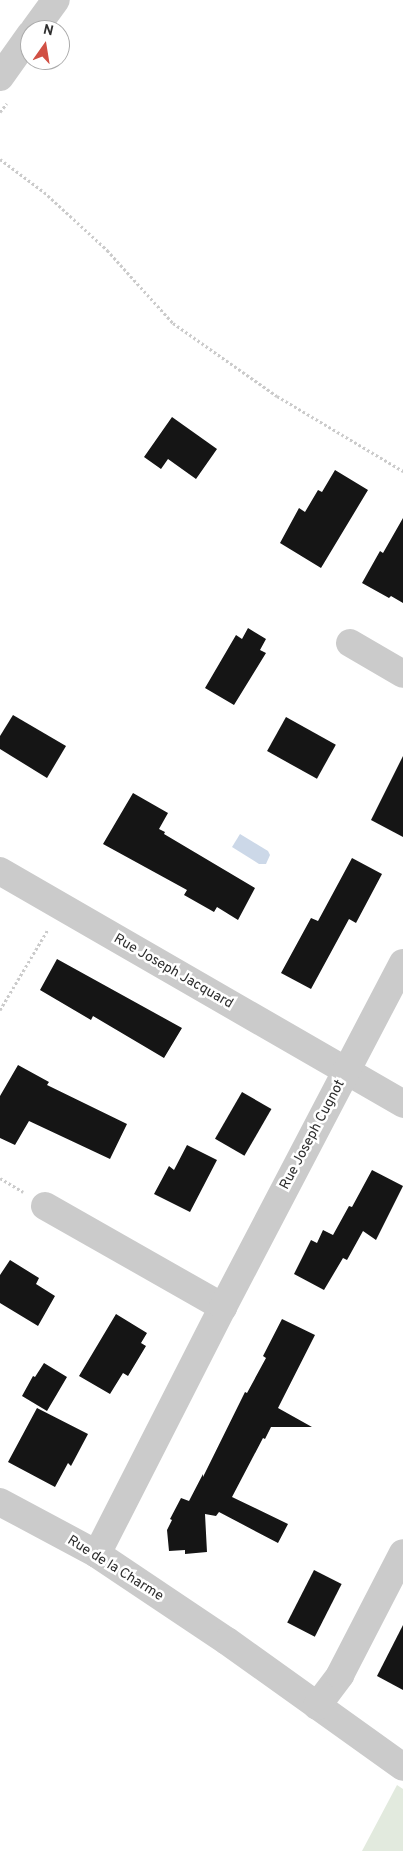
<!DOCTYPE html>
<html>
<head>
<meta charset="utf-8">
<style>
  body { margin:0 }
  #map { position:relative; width:403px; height:1851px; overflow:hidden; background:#fff; font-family:Overpass,sans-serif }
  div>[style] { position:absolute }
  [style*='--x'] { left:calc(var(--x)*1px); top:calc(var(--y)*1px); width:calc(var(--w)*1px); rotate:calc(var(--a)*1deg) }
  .green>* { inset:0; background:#e2eade }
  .water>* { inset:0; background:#ccd8e8 }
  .building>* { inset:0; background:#151515; transform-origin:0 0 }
  .path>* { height:3px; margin-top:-1.5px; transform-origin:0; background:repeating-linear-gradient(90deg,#cbcbcb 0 2.5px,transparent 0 5px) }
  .minor>* { height:28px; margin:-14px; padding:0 14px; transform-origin:14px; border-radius:14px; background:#cbcbcb }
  span { translate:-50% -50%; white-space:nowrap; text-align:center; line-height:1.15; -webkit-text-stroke:5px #fff; paint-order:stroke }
  .street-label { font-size:14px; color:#2e2e2e }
  .north { position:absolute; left:20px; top:20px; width:50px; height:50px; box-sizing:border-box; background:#fff; border:1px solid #ababab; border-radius:50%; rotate:13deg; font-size:14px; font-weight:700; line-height:20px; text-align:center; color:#2e2e2e }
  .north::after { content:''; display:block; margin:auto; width:18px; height:22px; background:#d15044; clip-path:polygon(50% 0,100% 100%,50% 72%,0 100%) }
</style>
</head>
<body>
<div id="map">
  <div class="green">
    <i style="clip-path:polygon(397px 1785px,403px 1789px,403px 1851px,362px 1851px)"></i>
  </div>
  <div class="water">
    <i style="clip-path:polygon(240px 834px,268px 851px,270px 855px,266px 864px,259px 864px,232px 847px)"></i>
  </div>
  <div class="building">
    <i style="clip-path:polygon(172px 417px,217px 449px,196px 479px,168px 459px,161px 469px,144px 457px)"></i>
    <i style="clip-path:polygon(335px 470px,368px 490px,321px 568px,280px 543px,299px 508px,305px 512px,318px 490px,322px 492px)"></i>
    <i style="clip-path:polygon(403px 518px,403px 603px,391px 596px,389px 598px,362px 583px,380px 551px,383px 553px)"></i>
    <i style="clip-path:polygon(248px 628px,266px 639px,260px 650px,266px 653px,234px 705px,205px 688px,236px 635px,242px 639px)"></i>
    <i style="clip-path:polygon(13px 715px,66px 746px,47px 778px,0 749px,0 736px)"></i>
    <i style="left:286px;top:717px;width:57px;height:39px;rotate:29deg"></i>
    <i style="clip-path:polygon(403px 756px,403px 837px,371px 820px)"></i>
    <i style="clip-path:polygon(133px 793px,168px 813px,159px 829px,165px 832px,164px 834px,255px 888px,238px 920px,217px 907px,214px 912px,184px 895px,187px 890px,103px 844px)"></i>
    <i style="clip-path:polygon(352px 858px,382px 874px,356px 923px,349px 919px,311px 989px,281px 973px,311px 918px,318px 921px)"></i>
    <i style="clip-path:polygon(57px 959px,182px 1028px,164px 1058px,93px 1016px,91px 1020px,40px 990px)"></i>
    <i style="clip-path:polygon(18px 1065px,49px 1082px,47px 1085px,127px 1124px,110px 1159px,29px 1121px,15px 1145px,0 1138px,0 1096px)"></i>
    <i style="left:242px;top:1092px;width:34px;height:54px;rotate:30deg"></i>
    <i style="clip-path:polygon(187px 1145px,217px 1160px,190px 1212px,154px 1194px,169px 1166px,174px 1170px)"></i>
    <i style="clip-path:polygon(372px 1170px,403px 1186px,376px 1240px,363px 1231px,347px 1260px,343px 1258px,324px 1290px,294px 1274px,311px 1240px,317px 1243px,323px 1230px,333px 1235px,349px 1206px,352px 1207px)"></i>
    <i style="clip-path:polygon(10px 1260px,39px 1278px,36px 1284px,55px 1296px,38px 1326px,0 1303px,0 1275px)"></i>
    <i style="clip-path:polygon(116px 1314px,147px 1333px,141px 1343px,146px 1346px,128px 1376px,123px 1373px,110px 1394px,79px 1376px)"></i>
    <i style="clip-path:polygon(282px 1319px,315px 1335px,278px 1408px,312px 1427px,271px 1427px,265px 1439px,263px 1438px,232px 1497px,288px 1524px,278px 1543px,219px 1512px,216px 1516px,205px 1514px,207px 1552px,185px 1554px,185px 1550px,169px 1551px,167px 1530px,172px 1520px,170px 1519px,181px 1498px,189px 1501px,203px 1474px,203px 1477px,245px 1392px,247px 1393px,266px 1358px,263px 1356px)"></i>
    <i style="clip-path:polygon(44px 1363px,67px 1377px,47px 1411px,22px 1396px,33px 1376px,35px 1377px)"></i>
    <i style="clip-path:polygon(37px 1408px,88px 1434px,71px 1466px,68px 1463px,55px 1487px,8px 1462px)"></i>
    <i style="left:314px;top:1570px;width:31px;height:59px;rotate:27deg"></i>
    <i style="clip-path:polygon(403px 1625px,403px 1690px,377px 1676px)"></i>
  </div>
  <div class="path">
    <i style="--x:0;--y:112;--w:11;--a:-52"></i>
    <i style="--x:0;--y:159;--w:55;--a:36.9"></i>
    <i style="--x:44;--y:192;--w:86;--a:42.6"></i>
    <i style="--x:107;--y:250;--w:98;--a:47.9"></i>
    <i style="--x:173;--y:323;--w:127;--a:35.1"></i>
    <i style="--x:277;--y:396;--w:147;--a:30.8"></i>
    <i style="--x:0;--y:1010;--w:94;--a:-59.3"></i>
    <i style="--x:0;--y:1178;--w:27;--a:31"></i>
  </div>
  <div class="minor">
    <i style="--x:34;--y:30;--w:37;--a:-54"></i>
    <i style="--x:0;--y:77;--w:52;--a:-54.5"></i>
    <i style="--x:350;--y:643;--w:61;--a:30.3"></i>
    <i style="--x:0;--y:871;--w:466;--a:30"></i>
    <i style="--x:45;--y:1206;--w:205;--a:29.6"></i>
    <i style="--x:0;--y:1502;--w:110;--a:28.2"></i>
    <i style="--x:97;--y:1554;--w:156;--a:33.8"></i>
    <i style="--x:227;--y:1641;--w:216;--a:35.6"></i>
    <i style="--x:97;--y:1554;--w:277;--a:-63"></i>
    <i style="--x:223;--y:1307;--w:388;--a:-62.4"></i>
    <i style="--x:317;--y:1706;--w:39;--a:-53"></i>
    <i style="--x:340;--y:1675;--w:137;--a:-62.7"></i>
  </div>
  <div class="street-label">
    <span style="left:173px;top:972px;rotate:30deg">Rue Joseph Jacquard</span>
    <span style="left:313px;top:1135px;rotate:-62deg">Rue Joseph Cugnot</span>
    <span style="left:115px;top:1569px;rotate:32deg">Rue de la Charme</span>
  </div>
  <div class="north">N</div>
</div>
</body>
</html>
